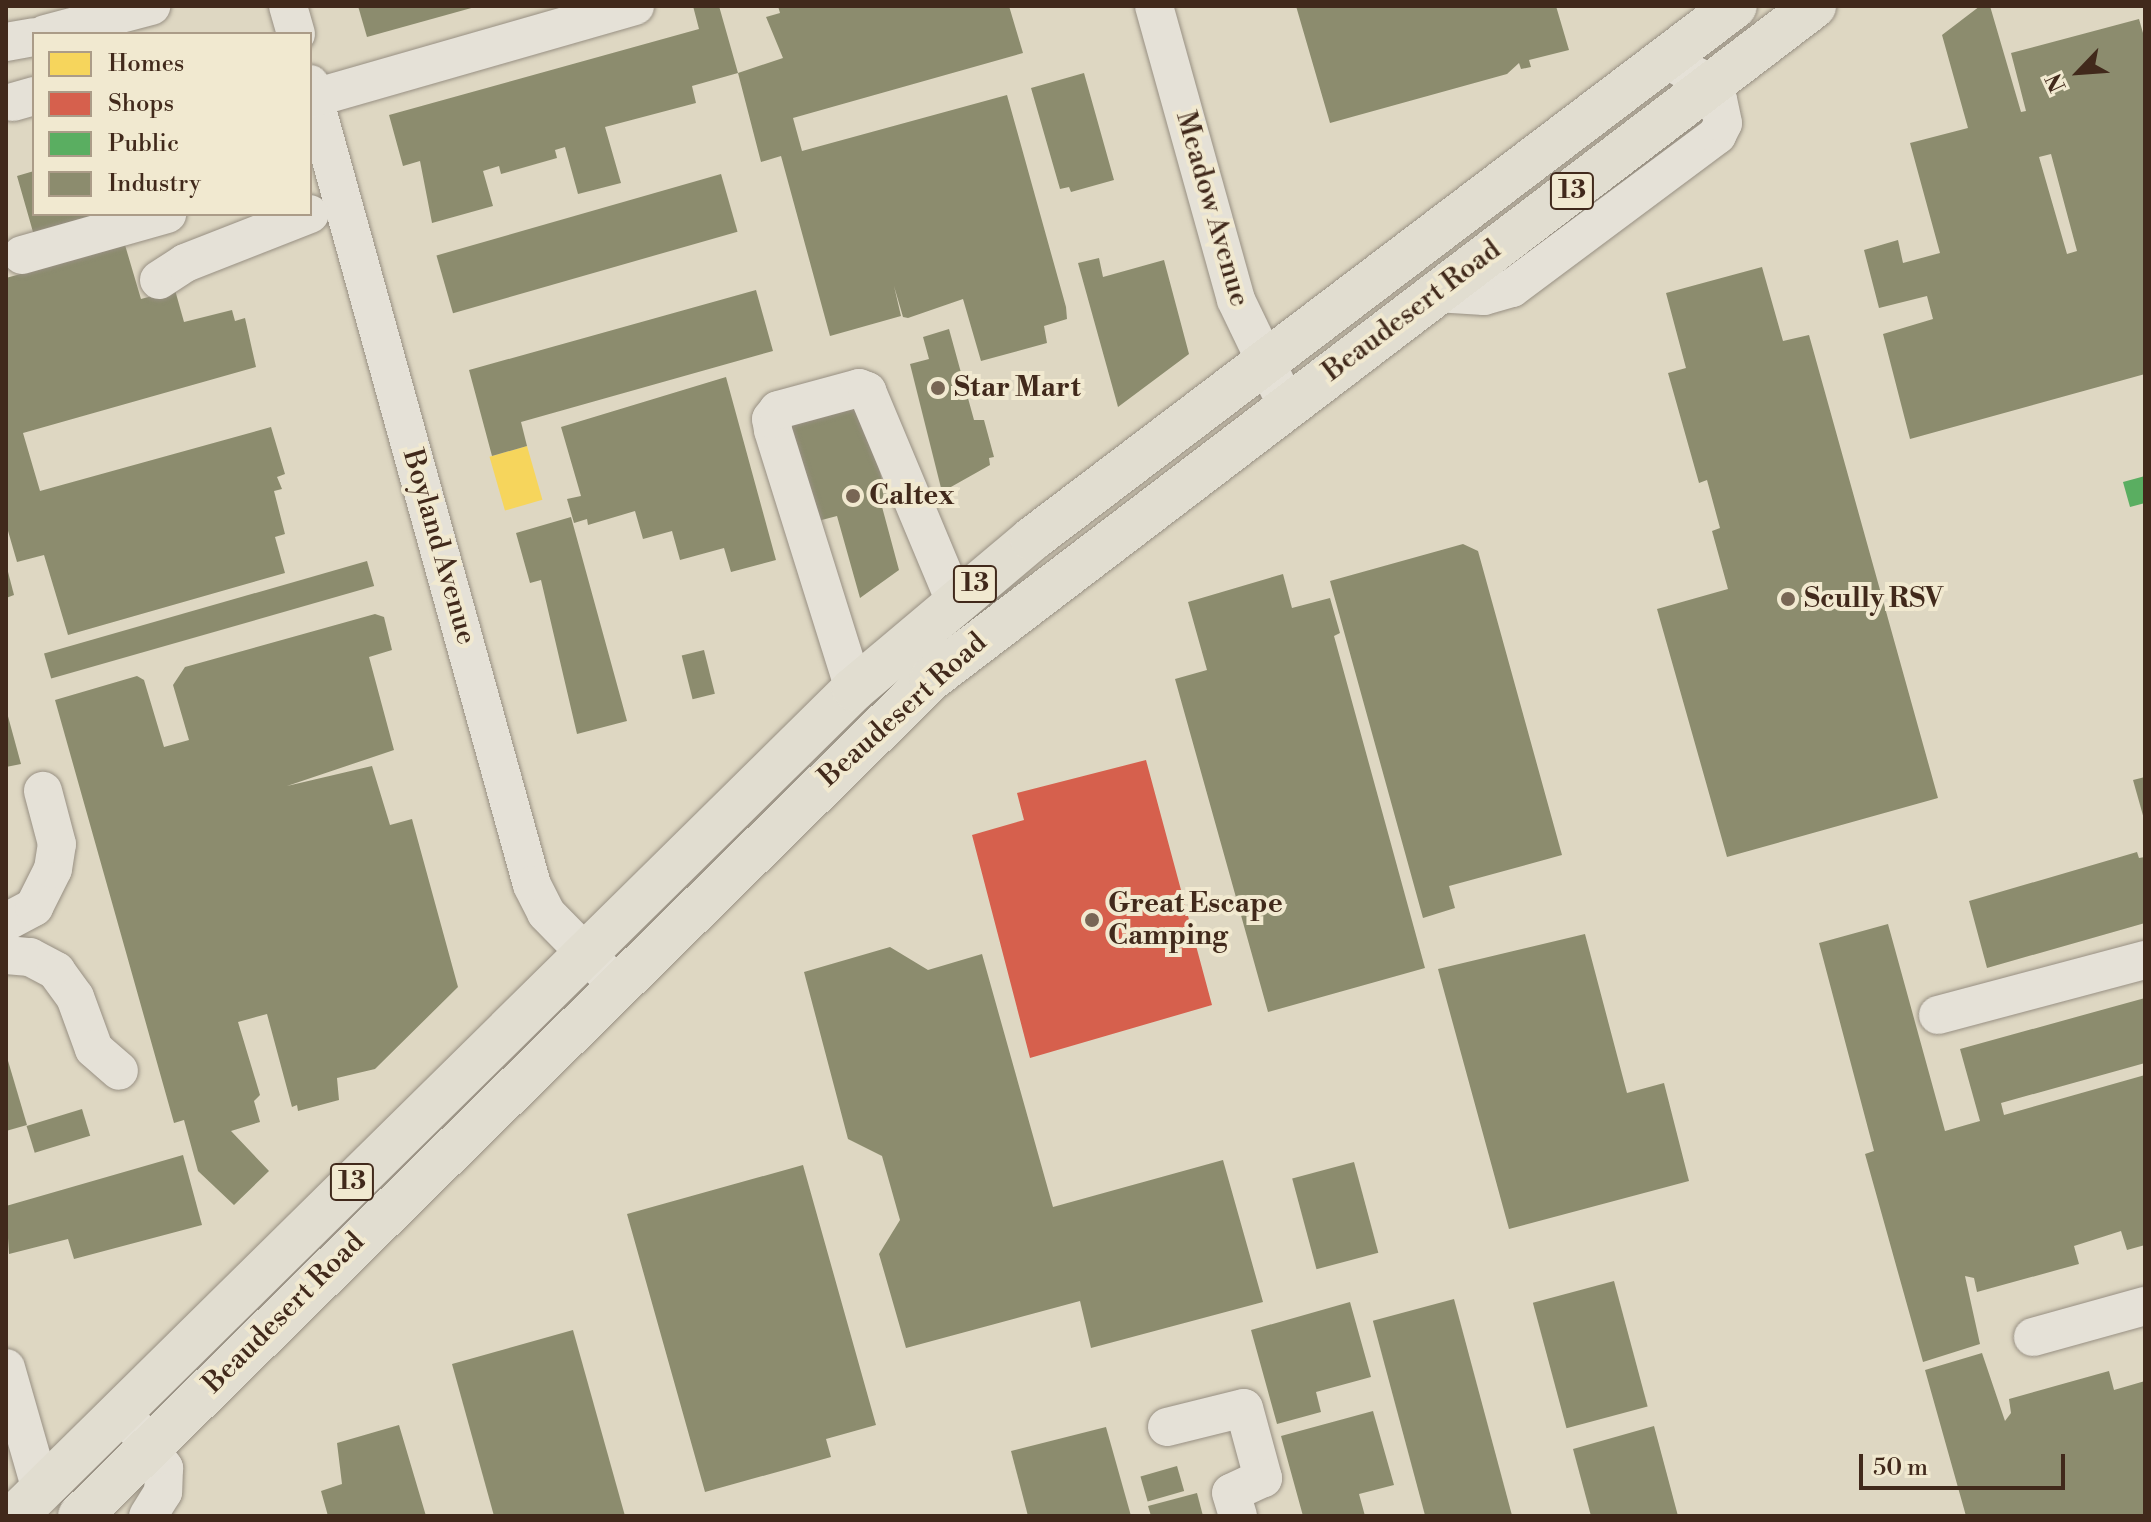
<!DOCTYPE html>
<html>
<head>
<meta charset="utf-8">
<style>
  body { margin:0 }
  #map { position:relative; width:2151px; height:1522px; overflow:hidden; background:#ded7c2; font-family:"Libre Bodoni",serif }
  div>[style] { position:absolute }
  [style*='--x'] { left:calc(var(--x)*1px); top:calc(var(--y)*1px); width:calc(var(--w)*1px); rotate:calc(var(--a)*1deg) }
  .homes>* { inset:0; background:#f6d55c; transform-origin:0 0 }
  .shops>* { inset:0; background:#d6604d }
  .public>* { inset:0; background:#5aae61 }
  .industry>* { inset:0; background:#8c8c6e; transform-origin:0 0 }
  .roads { filter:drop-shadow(0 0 2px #989083) drop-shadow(0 0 2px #989083) }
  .minor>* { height:38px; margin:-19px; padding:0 19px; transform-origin:19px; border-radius:19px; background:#e5e1d7 }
  .highway>* { height:44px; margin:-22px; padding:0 22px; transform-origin:22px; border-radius:22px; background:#e1ddd0 }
  .dots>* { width:22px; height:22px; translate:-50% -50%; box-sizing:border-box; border:4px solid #f1e9d0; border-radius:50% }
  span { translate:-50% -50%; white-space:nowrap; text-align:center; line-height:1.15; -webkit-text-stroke:8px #f1e9d0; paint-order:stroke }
  .shield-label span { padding:2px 6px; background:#f1e9d0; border:2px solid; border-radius:6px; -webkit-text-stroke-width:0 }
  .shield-label { font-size:26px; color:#41291b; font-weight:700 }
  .street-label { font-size:28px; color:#41291b }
  .poi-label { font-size:28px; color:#41291b; font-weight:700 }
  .left { translate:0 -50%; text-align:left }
  .frame { position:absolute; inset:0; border:8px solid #41291b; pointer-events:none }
  .legend { position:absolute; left:32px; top:32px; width:280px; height:184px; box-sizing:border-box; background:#f1e9d0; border:2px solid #ab9c88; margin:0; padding:10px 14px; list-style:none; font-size:24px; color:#41291b }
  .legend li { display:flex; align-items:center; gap:16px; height:40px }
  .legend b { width:40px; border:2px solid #ab9c88 }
  .north { position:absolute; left:2039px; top:32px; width:80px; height:80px; -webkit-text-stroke:6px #f1e9d0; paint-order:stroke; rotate:245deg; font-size:22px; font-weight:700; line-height:32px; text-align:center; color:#41291b }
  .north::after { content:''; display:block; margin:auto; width:28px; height:36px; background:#41291b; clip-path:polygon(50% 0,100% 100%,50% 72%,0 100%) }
  .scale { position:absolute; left:1859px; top:1454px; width:206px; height:36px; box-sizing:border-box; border:4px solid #41291b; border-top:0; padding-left:10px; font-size:24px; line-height:28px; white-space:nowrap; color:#41291b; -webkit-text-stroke:6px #f1e9d0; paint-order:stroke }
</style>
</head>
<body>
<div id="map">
  <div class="homes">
    <i style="left:527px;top:446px;width:56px;height:39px;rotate:74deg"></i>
  </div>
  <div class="shops">
    <i style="clip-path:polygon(1146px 760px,1212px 1005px,1030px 1058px,972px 835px,1024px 820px,1017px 793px)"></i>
  </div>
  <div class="public">
    <i style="clip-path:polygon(2145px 476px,2145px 503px,2130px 507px,2123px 482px)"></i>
  </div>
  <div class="industry">
    <i style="clip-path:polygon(358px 6px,475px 6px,475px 7px,367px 37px)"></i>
    <i style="clip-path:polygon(693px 6px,719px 6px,738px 73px,783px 58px,766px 17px,780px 13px,778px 6px,1009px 6px,1023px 53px,793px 118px,802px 151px,1007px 95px,1066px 307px,1067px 319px,1044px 326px,1047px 343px,981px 361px,963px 299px,908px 318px,903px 317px,894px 286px,901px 316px,830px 336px,781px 156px,761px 162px,738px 73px,692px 86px,696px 103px,605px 127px,621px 183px,578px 194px,565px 147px,555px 150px,557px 158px,501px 174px,499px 166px,483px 171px,493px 206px,432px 223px,420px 161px,403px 166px,389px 115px,699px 29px)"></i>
    <i style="clip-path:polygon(1296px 6px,1556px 6px,1569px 50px,1529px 60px,1531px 67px,1521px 69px,1519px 63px,1507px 74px,1330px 123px)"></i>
    <i style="clip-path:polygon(evenodd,1980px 6px,1990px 6px,2021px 112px,2026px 111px,2011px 53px,2139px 19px,2145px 40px,2145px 374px,1910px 439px,1883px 334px,1933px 319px,1927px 296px,1879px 308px,1864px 250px,1898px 240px,1903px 263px,1940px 253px,1910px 143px,1968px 128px,1942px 35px,1980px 6px,2051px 154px,2077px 251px,2067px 254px,2039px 157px,2051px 154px)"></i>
    <i style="clip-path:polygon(1084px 73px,1114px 180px,1071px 192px,1069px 187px,1060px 189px,1031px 88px)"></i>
    <i style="clip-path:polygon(34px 171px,34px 214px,101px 214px,35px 239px,17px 176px)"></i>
    <i style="left:721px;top:174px;width:60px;height:296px;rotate:74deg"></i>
    <i style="clip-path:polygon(125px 245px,141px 299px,175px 290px,184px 322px,232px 310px,235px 321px,245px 318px,256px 367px,23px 433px,40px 491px,271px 427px,285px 474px,277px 477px,282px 489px,274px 491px,285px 534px,275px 537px,285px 573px,68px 635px,44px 555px,17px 562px,6px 524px,6px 278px)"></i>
    <i style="clip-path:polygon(1099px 258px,1103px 277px,1164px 260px,1189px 354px,1118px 407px,1078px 263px)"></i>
    <i style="clip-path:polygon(1762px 267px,1783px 341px,1809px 335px,1938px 798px,1727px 857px,1657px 609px,1728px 589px,1712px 531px,1720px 528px,1707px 480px,1699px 483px,1668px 373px,1686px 368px,1666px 293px)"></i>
    <i style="clip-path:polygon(756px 290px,773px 351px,521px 422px,527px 446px,492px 456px,469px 370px)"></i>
    <i style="clip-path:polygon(949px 329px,974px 420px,984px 420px,994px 457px,989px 458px,990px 465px,942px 492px,910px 364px,929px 359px,923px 337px)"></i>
    <i style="clip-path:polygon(726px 377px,776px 560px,731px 572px,724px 548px,680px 560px,672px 531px,643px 539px,635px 511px,588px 525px,587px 519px,574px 523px,567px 499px,581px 496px,561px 427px)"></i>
    <i style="clip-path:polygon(860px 401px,888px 501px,881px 503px,899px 570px,860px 598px,837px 516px,814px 522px,787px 422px)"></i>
    <i style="clip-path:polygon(571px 517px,627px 721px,577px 734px,541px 580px,530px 583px,516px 533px)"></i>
    <i style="clip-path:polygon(1463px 544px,1478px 551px,1562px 855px,1449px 886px,1455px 908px,1423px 918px,1330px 581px)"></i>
    <i style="left:367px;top:561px;width:26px;height:336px;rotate:74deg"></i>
    <i style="clip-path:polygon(7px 568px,14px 595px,6px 598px,6px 569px)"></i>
    <i style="clip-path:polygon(1283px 574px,1292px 608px,1330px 598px,1340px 633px,1334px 636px,1425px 968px,1268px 1012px,1175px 679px,1207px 670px,1188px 602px)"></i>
    <i style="clip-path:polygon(375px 614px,384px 617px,392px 650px,369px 657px,394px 750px,287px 786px,372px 766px,390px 825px,412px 819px,458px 987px,375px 1069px,337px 1078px,339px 1100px,298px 1111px,297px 1105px,292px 1107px,267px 1014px,238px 1022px,260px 1095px,254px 1101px,260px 1122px,231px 1131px,269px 1171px,234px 1205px,198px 1171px,184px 1120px,174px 1123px,55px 700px,137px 676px,144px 680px,164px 747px,189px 740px,173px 685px,185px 667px)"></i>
    <i style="left:704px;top:650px;width:45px;height:23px;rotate:76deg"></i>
    <i style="clip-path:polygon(6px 709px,21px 764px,6px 767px)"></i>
    <i style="clip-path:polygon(2145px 777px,2145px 819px,2144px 819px,2133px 780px)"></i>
    <i style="clip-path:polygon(2137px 852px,2139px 858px,2145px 857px,2145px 923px,1987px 968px,1969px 901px)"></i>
    <i style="clip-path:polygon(1888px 924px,1945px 1131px,1980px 1121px,1960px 1049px,2145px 998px,2145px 1063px,2001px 1103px,2004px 1115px,2145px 1075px,2145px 1245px,2127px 1250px,2121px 1231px,2074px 1246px,2079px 1264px,1977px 1292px,1974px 1278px,1965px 1276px,1980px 1344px,1923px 1362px,1865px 1154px,1874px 1151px,1819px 943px)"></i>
    <i style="clip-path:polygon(1585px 934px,1627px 1093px,1664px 1083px,1689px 1181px,1509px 1229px,1438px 969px)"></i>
    <i style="clip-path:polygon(890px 947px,928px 970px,982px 954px,1053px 1207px,1223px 1160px,1263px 1302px,1091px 1348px,1080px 1301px,906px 1348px,879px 1254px,900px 1220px,882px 1156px,848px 1139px,804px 972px)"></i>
    <i style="clip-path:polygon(6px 1054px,27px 1125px,6px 1131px)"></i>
    <i style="left:82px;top:1109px;width:28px;height:58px;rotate:73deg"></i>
    <i style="clip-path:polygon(183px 1155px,202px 1225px,74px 1259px,68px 1239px,9px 1254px,6px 1206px)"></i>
    <i style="left:1354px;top:1162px;width:94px;height:64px;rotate:75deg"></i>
    <i style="clip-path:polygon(803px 1165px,876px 1425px,826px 1439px,831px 1457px,705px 1492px,627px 1214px)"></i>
    <i style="left:1614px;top:1281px;width:130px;height:84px;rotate:75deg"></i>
    <i style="left:1454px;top:1299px;width:225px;height:84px;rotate:75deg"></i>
    <i style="clip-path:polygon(1350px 1302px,1371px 1377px,1316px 1392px,1321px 1412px,1277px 1424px,1251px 1330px)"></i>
    <i style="clip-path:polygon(573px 1330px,625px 1516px,494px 1516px,452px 1364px)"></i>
    <i style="clip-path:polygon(1982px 1353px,2005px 1421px,2011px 1413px,2009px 1399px,2109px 1371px,2114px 1390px,2145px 1381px,2145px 1516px,1966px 1516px,1925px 1370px)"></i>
    <i style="clip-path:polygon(1373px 1411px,1394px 1485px,1359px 1494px,1365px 1516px,1303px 1516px,1281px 1436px)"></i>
    <i style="clip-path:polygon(399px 1425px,426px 1516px,328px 1516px,321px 1491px,342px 1484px,337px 1443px)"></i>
    <i style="clip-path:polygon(1654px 1426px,1678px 1516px,1591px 1516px,1573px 1449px)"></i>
    <i style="clip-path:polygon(1106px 1427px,1131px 1516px,1028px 1516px,1011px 1451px)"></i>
    <i style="left:1177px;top:1466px;width:26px;height:38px;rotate:74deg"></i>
    <i style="clip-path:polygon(1197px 1493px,1203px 1516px,1151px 1516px,1148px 1506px)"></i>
  </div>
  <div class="roads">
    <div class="minor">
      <i style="--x:288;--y:6;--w:29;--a:74"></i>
      <i style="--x:1154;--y:6;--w:305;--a:74.4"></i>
      <i style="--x:1236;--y:300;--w:118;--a:64.3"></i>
      <i style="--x:45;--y:34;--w:110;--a:-14.8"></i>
      <i style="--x:6;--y:42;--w:28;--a:-10"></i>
      <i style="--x:310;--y:84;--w:831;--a:74.51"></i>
      <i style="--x:532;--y:885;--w:31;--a:63"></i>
      <i style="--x:546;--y:913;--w:87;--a:45.5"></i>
      <i style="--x:314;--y:98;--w:334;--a:-16"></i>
      <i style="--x:13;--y:102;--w:22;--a:-16"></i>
      <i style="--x:22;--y:255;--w:151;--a:-15.8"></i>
      <i style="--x:159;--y:280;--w:31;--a:-33"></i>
      <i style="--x:185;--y:263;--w:134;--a:-21.4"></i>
      <i style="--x:1436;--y:293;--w:48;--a:3.6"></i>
      <i style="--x:1484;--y:296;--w:29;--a:-16"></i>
      <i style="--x:1512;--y:288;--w:256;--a:-36.7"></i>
      <i style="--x:1717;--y:135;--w:13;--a:-63"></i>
      <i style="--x:1723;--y:123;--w:24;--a:-102"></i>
      <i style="--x:1718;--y:100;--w:30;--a:-131"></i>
      <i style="--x:1698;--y:77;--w:38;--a:-151"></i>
      <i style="--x:854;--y:689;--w:271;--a:-107.4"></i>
      <i style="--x:773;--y:430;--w:11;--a:-100"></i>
      <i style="--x:771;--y:419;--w:11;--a:-52"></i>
      <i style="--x:778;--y:410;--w:84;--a:-15.2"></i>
      <i style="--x:859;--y:388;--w:9;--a:21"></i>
      <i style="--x:867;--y:391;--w:228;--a:67.3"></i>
      <i style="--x:6;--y:922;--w:32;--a:-28"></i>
      <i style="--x:34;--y:907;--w:42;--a:-63.4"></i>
      <i style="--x:53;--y:869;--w:25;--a:-81"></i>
      <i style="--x:57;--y:844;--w:55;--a:-104.8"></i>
      <i style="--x:6;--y:955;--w:24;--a:5"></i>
      <i style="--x:30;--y:957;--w:30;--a:28"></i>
      <i style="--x:56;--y:971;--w:32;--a:54"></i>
      <i style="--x:75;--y:997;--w:55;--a:69.9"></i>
      <i style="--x:94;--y:1049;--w:33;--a:41"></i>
      <i style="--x:1938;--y:1015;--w:214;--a:-14.9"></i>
      <i style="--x:2033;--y:1337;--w:116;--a:-15.5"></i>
      <i style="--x:6;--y:1368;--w:127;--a:74"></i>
      <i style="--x:134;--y:1426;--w:52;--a:54.5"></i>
      <i style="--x:164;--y:1468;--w:24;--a:92"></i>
      <i style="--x:163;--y:1492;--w:28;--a:122"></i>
      <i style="--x:1167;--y:1427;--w:79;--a:-13.9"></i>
      <i style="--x:1244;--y:1408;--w:73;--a:74.8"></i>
      <i style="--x:1263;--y:1478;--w:35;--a:155"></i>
      <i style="--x:1231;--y:1493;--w:24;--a:73"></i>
    </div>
    <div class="highway">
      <i style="--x:15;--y:1516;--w:1178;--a:-44.59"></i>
      <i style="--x:854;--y:689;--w:233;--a:-40.1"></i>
      <i style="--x:1032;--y:539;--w:882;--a:-37.17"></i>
      <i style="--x:80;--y:1516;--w:1195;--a:-44.53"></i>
      <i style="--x:932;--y:678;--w:1109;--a:-37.3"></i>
    </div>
  </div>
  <div class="dots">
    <i style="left:938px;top:388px;background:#786655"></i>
    <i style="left:853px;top:496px;background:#786655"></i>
    <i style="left:1788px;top:599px;background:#786655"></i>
    <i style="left:1092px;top:920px;background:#786655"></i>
  </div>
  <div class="shield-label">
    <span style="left:1572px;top:191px">13</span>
    <span style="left:975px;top:584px">13</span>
    <span style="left:352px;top:1182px">13</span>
  </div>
  <div class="street-label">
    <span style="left:1212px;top:209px;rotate:74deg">Meadow Avenue</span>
    <span style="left:1412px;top:311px;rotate:-37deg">Beaudesert Road</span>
    <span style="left:439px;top:547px;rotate:74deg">Boyland Avenue</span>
    <span style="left:903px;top:710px;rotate:-42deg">Beaudesert Road</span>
    <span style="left:284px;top:1313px;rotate:-45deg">Beaudesert Road</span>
  </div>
  <div class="poi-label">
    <span class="left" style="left:954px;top:388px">Star Mart</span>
    <span class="left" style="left:869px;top:496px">Caltex</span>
    <span class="left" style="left:1804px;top:599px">Scully RSV</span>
    <span class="left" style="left:1108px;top:920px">Great Escape<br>Camping</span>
  </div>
  <div class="frame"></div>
  <ul class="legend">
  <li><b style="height:22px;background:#f6d55c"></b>Homes</li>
  <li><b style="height:22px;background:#d6604d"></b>Shops</li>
  <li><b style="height:22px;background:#5aae61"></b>Public</li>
  <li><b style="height:22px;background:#8c8c6e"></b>Industry</li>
  </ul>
  <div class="north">N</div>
  <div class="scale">50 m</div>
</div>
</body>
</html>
